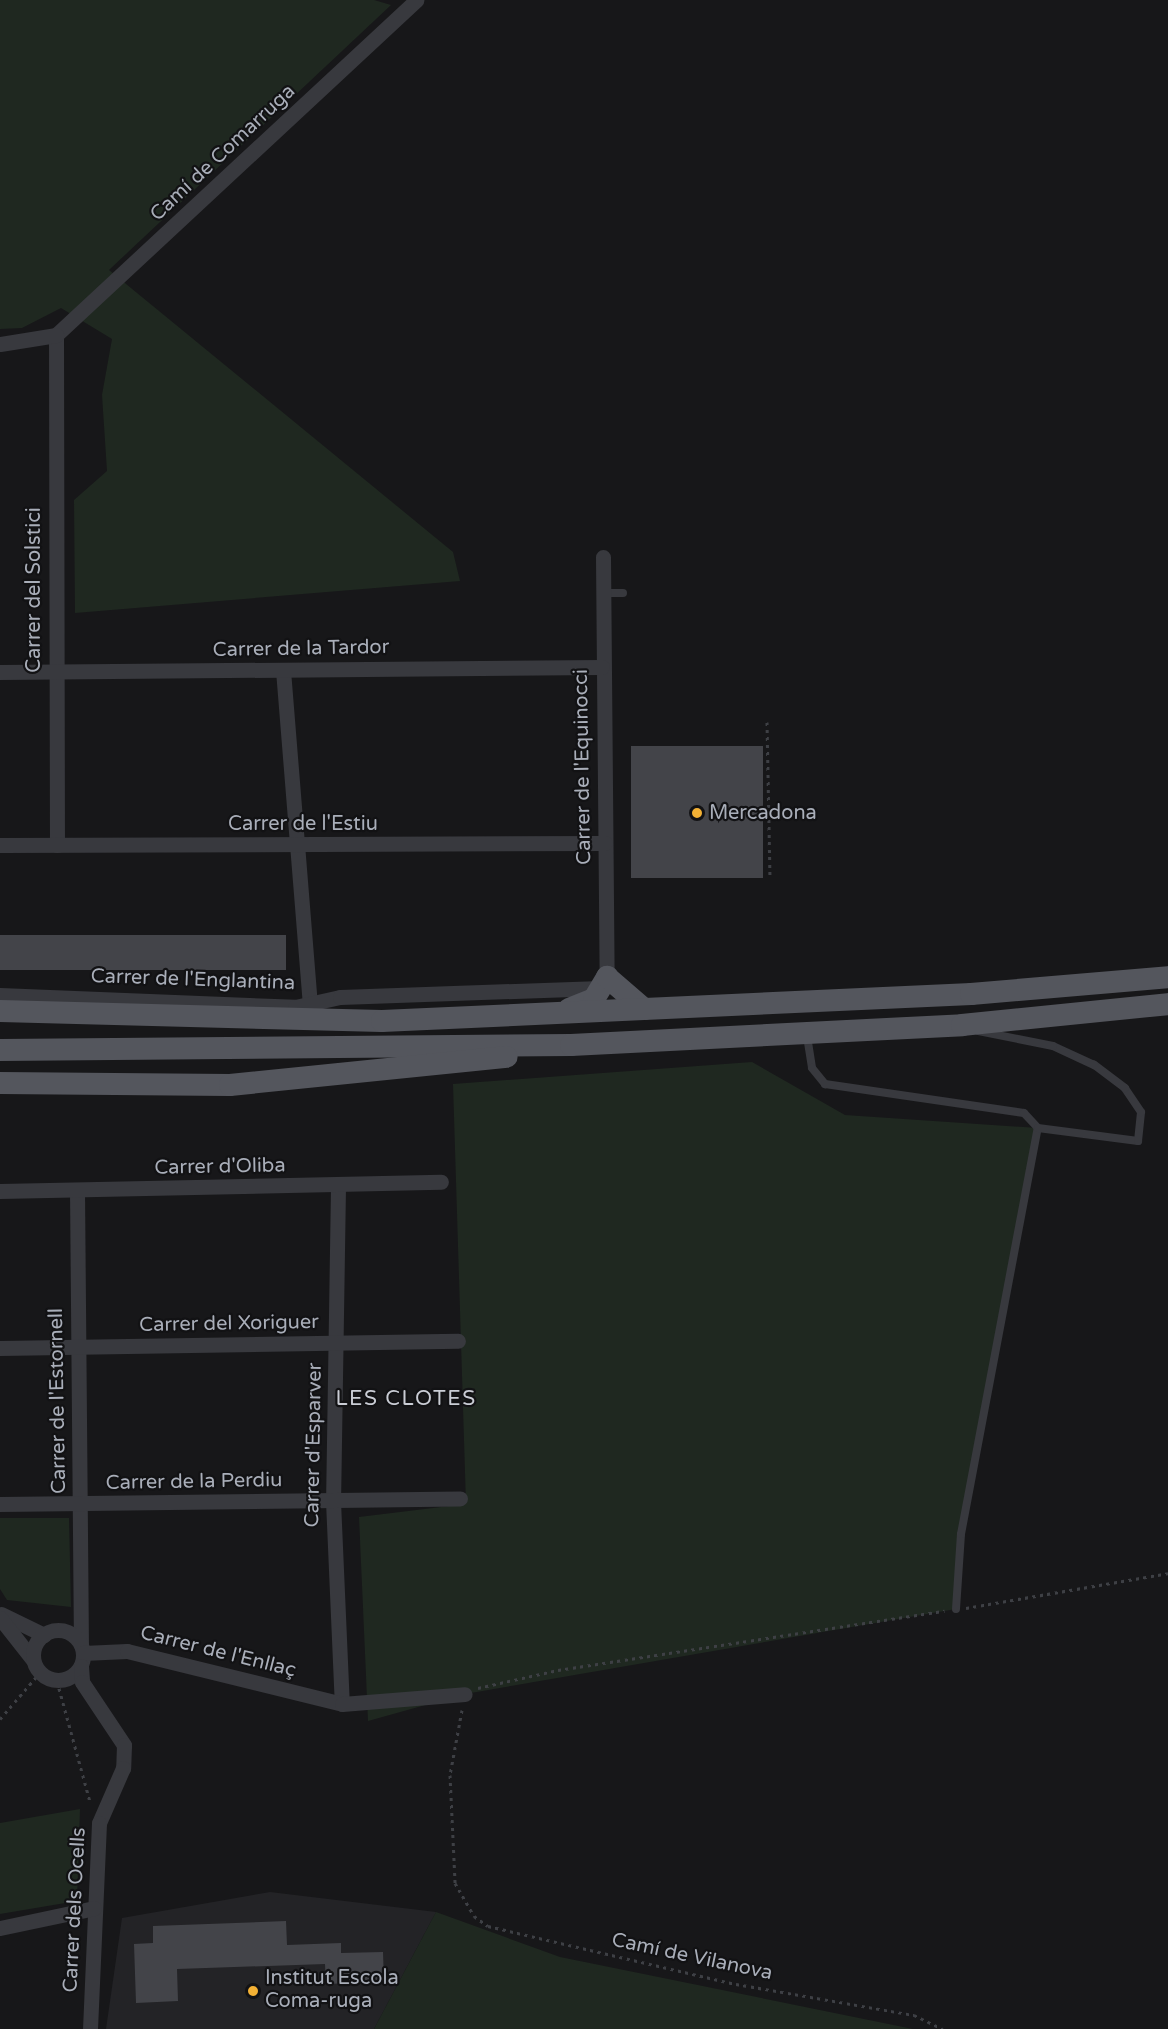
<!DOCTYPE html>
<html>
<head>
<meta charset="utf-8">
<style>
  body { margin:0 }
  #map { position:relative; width:1168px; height:2029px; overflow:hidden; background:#171719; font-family:"Varela Round",sans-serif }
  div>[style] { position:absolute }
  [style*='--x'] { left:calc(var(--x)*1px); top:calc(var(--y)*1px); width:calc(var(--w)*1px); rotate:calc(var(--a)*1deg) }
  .built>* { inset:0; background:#232326 }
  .green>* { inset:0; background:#1f2820 }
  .building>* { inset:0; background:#434449; transform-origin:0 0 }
  .path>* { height:3px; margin-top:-1.5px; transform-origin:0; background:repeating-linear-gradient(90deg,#3e4045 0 3px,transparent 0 7.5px) }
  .lane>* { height:8px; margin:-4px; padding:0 4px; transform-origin:4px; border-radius:4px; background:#38393e }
  .street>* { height:15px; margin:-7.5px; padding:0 7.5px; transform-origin:7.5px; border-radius:7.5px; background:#38393e }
  .street>.ring { margin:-7.5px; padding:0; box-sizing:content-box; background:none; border:15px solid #38393e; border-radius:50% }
  .primary>* { height:22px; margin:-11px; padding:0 11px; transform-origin:11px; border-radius:11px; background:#54565d }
  .dots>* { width:16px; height:16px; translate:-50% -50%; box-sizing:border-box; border:3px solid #121214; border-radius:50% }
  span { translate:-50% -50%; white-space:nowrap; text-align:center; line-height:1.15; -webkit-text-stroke:4.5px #121214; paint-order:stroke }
  .street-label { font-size:20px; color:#a9aeb9 }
  .poi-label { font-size:20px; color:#a9aeb9 }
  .left { translate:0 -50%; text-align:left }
  .neighbourhood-label { font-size:21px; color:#cacdd5; letter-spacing:1.5px }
</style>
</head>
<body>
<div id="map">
  <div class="built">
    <i style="clip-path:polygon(270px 1892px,436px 1912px,374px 2029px,106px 2029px,122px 1918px)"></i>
  </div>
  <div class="green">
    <i style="clip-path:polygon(0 0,374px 0,391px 5px,109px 270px,453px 552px,460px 581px,75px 613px,74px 500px,107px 471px,102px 395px,112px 339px,61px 308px,22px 328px,0 329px)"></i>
    <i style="clip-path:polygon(752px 1062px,845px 1115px,1038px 1128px,961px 1534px,956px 1609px,465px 1694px,368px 1721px,359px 1517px,466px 1504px,453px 1084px)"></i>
    <i style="clip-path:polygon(0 1518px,69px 1518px,71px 1607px,7px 1600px,0 1589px)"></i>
    <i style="clip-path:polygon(80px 1809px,77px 1901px,0 1914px,0 1823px)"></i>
    <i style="clip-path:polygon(436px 1912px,560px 1957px,913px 2029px,374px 2029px)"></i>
  </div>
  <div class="building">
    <i style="left:763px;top:746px;width:132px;height:132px;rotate:90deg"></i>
    <i style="left:286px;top:935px;width:35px;height:286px;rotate:90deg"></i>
    <i style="clip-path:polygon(286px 1921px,287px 1945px,341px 1943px,341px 1953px,383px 1952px,384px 1982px,326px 1984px,325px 1964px,177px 1969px,178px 2001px,136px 2003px,134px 1944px,153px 1943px,153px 1926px)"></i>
  </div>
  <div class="path">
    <i style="--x:767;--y:722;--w:156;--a:88.9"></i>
    <i style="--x:966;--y:1608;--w:205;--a:-9.8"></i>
    <i style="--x:57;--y:1681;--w:125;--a:74.7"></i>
    <i style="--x:478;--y:1688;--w:82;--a:-12.7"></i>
    <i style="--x:558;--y:1670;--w:391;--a:-8.7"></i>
    <i style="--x:462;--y:1710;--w:66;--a:100.5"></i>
    <i style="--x:450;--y:1775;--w:108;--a:87.3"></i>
    <i style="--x:455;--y:1883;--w:38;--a:60"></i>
    <i style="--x:474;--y:1916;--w:17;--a:36"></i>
    <i style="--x:488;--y:1926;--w:255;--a:13.2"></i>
    <i style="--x:736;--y:1984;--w:181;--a:9.9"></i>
    <i style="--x:914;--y:2015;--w:32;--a:26"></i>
    <i style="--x:0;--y:1719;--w:58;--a:-49.2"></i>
  </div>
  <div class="lane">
    <i style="--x:603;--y:593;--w:20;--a:0"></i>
    <i style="--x:807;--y:1036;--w:32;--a:81"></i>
    <i style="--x:812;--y:1068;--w:21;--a:51"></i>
    <i style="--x:825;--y:1084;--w:201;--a:8.3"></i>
    <i style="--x:1024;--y:1113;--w:21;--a:47"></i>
    <i style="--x:956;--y:1609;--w:75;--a:-86.2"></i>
    <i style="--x:961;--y:1534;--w:413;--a:-79.3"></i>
    <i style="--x:1038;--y:1128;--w:101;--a:7.4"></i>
    <i style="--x:1138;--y:1141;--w:29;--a:-84"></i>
    <i style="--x:1141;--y:1112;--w:29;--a:-124"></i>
    <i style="--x:1125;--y:1088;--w:39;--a:-143"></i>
    <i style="--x:1094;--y:1065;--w:45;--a:-155.1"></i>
    <i style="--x:1053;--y:1046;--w:76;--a:-168.7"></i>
  </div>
  <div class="street">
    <i style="--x:56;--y:335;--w:510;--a:89.89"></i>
    <i style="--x:56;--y:335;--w:492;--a:-42.9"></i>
    <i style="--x:0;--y:344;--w:57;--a:-9.1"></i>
    <i style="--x:603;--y:557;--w:420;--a:89.5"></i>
    <i style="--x:283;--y:670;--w:333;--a:85.4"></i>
    <i style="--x:0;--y:672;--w:602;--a:-0.48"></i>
    <i style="--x:0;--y:845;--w:605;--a:-0.19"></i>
    <i style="--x:0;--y:995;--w:295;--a:2.3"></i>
    <i style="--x:295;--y:1007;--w:46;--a:-12.5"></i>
    <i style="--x:340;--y:997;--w:261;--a:-2"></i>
    <i style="--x:338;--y:1187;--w:314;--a:90.9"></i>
    <i style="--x:333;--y:1501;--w:203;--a:87.5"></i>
    <i style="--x:77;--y:1190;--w:455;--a:89.5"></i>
    <i style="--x:0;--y:1191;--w:441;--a:-1.2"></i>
    <i style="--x:0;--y:1348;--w:458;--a:-0.9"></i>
    <i style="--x:0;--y:1504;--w:460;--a:-0.7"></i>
    <i style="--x:1;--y:1614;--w:48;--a:26"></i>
    <i style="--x:0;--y:1618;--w:53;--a:51.8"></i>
    <i class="ring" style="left:33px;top:1630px;width:35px;height:35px"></i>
    <i style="--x:83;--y:1653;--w:44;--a:-2.6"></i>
    <i style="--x:127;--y:1651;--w:221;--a:13.8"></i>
    <i style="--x:342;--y:1704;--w:123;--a:-4.6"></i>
    <i style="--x:81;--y:1666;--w:16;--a:86"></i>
    <i style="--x:82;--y:1682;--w:76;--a:56.3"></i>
    <i style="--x:124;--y:1745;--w:23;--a:92"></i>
    <i style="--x:123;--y:1768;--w:60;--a:113.6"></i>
    <i style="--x:99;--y:1823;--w:206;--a:92.5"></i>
    <i style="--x:0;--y:1928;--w:96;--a:-12"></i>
  </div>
  <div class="primary">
    <i style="--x:569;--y:1009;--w:27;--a:-22"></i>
    <i style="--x:594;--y:999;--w:26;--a:-59"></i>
    <i style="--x:607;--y:977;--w:49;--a:40.9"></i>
    <i style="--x:0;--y:1011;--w:382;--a:1.5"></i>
    <i style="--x:382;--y:1021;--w:590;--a:-2.62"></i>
    <i style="--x:971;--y:994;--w:198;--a:-4.9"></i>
    <i style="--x:0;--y:1050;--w:571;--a:-0.5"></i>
    <i style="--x:571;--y:1045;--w:392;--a:-2.9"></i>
    <i style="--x:962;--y:1025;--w:207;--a:-5.8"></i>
    <i style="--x:0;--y:1083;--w:230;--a:0.5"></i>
    <i style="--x:230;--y:1085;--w:278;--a:-5.8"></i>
  </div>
  <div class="dots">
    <i style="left:697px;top:813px;background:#f3b135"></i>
    <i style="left:253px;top:1991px;background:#f3b135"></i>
  </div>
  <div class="street-label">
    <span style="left:223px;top:153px;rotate:-43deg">Camí de Comarruga</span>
    <span style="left:34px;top:590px;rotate:-90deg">Carrer del Solstici</span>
    <span style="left:301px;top:649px;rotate:-1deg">Carrer de la Tardor</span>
    <span style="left:583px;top:767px;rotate:-91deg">Carrer de l'Equinocci</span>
    <span style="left:303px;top:824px">Carrer de l'Estiu</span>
    <span style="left:193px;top:980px;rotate:2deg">Carrer de l'Englantina</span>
    <span style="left:220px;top:1167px;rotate:-1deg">Carrer d'Oliba</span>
    <span style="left:229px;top:1324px;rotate:-1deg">Carrer del Xoriguer</span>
    <span style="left:58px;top:1401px;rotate:-91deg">Carrer de l'Estornell</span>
    <span style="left:314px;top:1445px;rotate:-89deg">Carrer d'Esparver</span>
    <span style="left:194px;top:1482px;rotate:-1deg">Carrer de la Perdiu</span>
    <span style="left:218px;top:1652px;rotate:14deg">Carrer de l'Enllaç</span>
    <span style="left:75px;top:1910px;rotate:-87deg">Carrer dels Ocells</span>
    <span style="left:692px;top:1957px;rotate:12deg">Camí de Vilanova</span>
  </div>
  <div class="poi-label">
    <span class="left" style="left:709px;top:813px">Mercadona</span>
    <span class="left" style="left:265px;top:1990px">Institut Escola<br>Coma-ruga</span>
  </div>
  <div class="neighbourhood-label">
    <span style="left:406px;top:1399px">LES CLOTES</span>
  </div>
</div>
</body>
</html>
